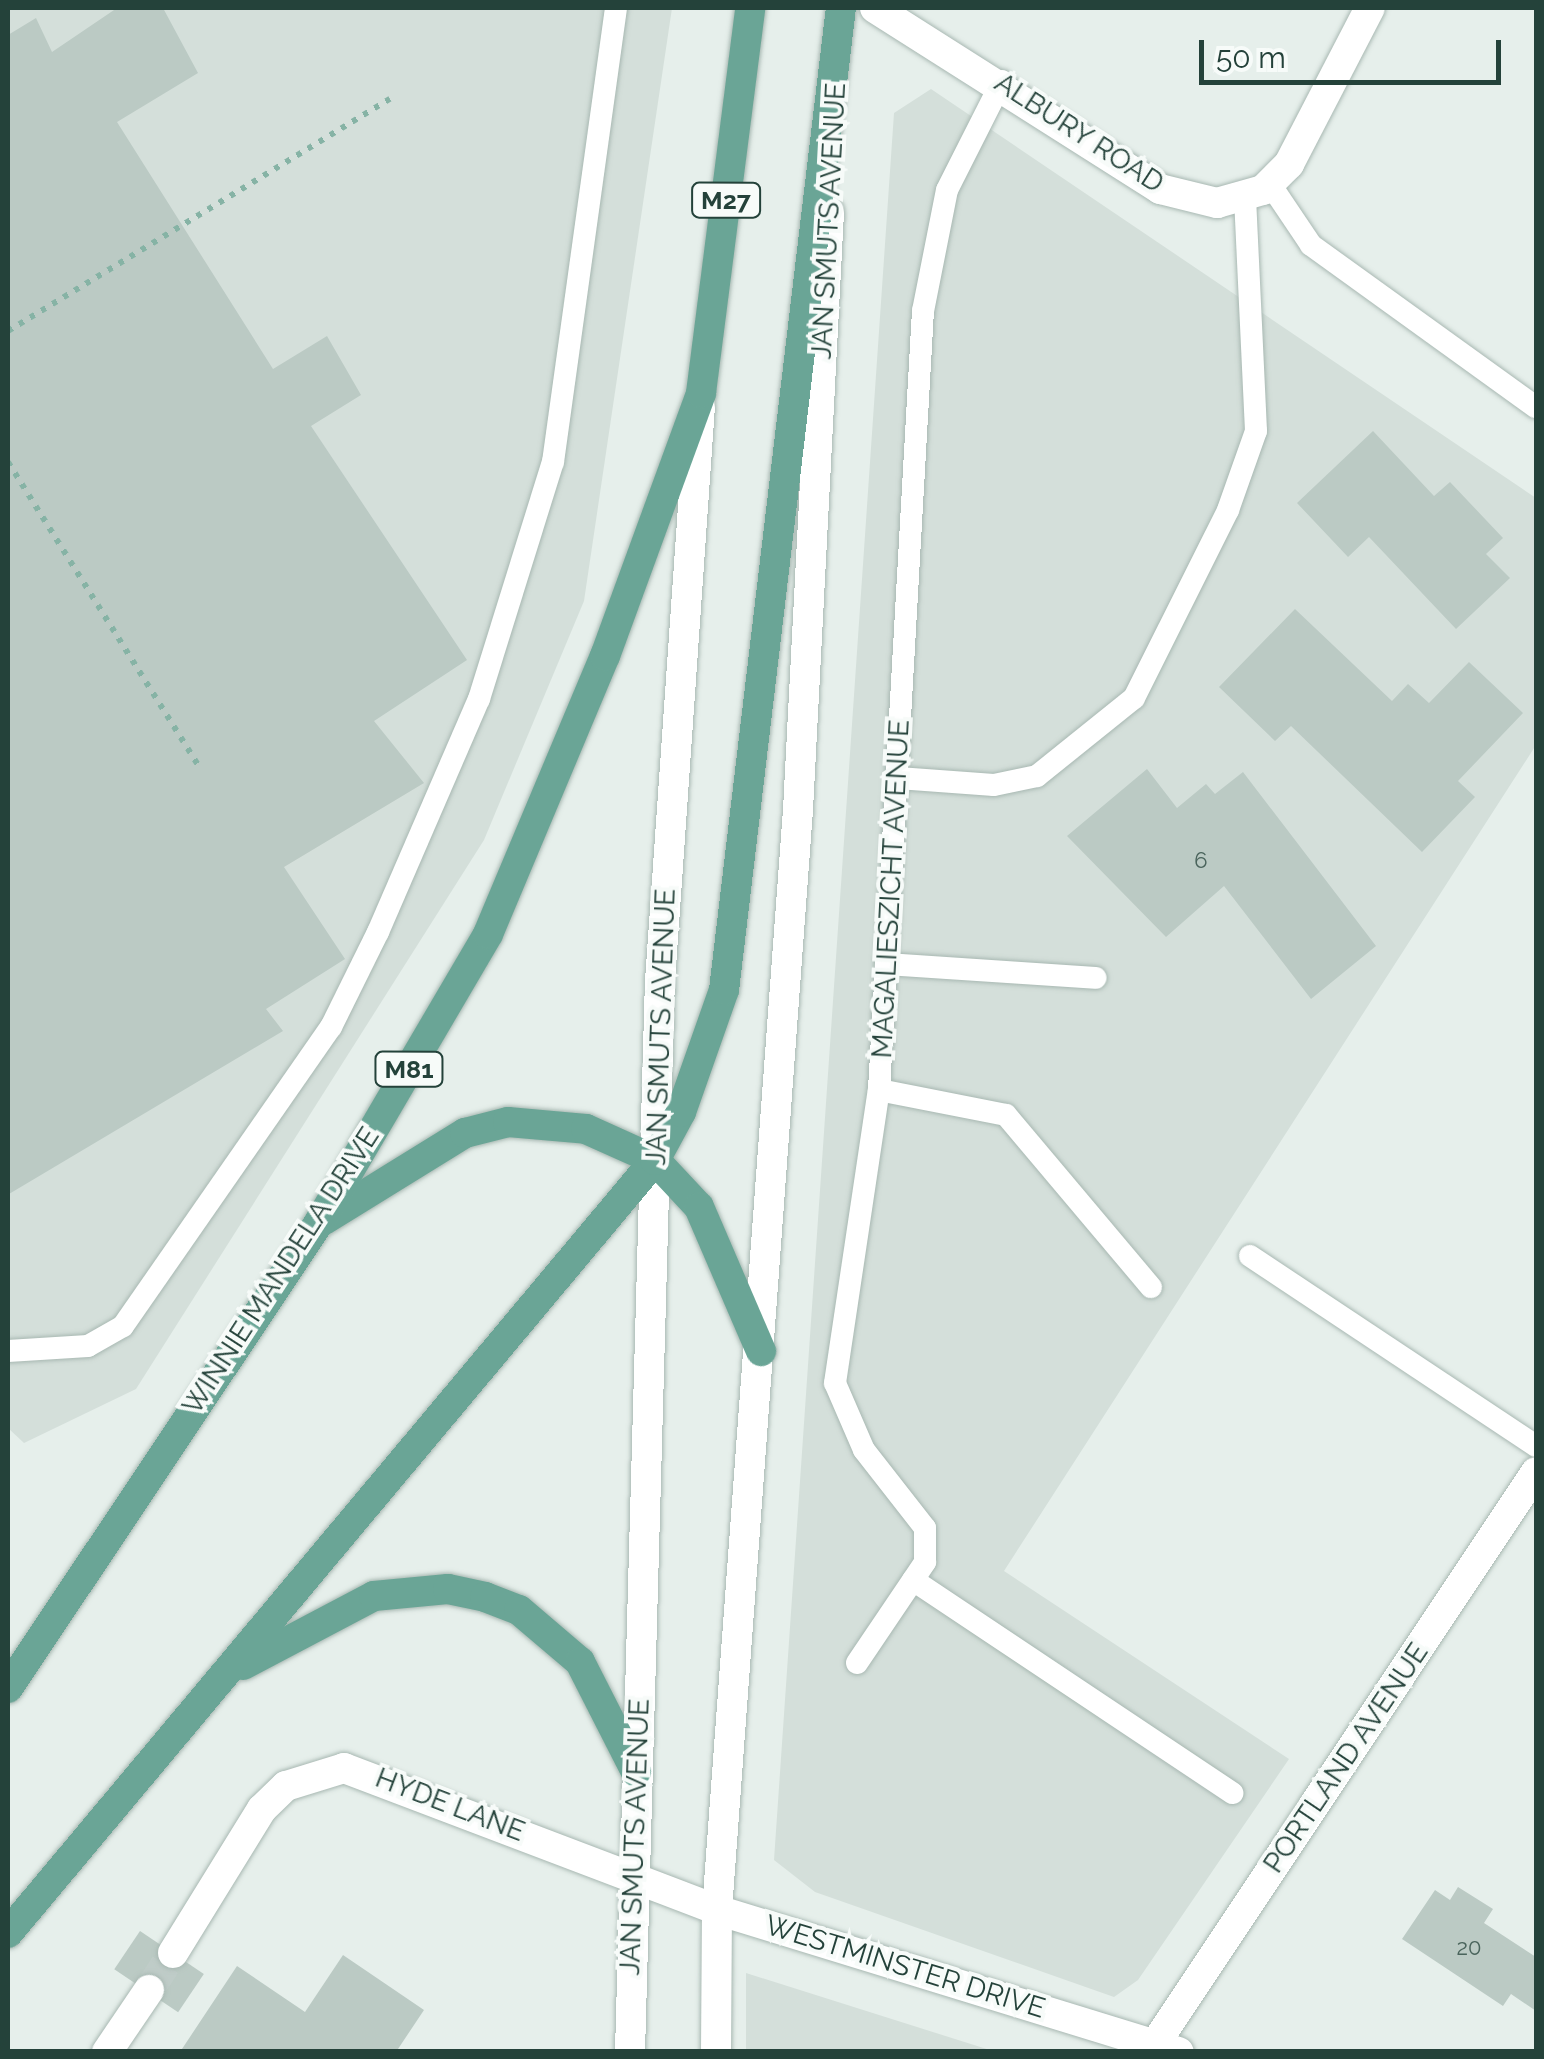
<!DOCTYPE html>
<html>
<head>
<meta charset="utf-8">
<style>
  body { margin:0 }
  #map { position:relative; width:1544px; height:2059px; overflow:hidden; background:#e6efeb; font-family:Raleway,sans-serif }
  div>[style] { position:absolute }
  [style*='--x'] { left:calc(var(--x)*1px); top:calc(var(--y)*1px); width:calc(var(--w)*1px); rotate:calc(var(--a)*1deg) }
  .built>* { inset:0; background:#d4dfda }
  .building>* { inset:0; background:#bbcac4; transform-origin:0 0 }
  .street-tunnel>* { height:30px; margin-top:-15px; transform-origin:0; background:repeating-linear-gradient(90deg,#bfccc8 0 30px,transparent 0 45px) }
  .path>* { height:6px; margin-top:-3px; transform-origin:0; background:repeating-linear-gradient(90deg,#86b3a5 0 5px,transparent 0 13px) }
  .roads { filter:drop-shadow(0 0 2px #a8b8b2) drop-shadow(0 0 2px #a8b8b2) }
  .lane>* { height:22px; margin:-11px; padding:0 11px; transform-origin:11px; border-radius:11px; background:#fff }
  .street>* { height:30px; margin:-15px; padding:0 15px; transform-origin:15px; border-radius:15px; background:#fff }
  .secondary>* { height:30px; margin:-15px; padding:0 15px; transform-origin:15px; border-radius:15px; background:#fff }
  .primary>* { height:30px; margin:-15px; padding:0 15px; transform-origin:15px; border-radius:15px; background:#6aa596 }
  span { translate:-50% -50%; white-space:nowrap; text-align:center; line-height:1.15; -webkit-text-stroke:8px #f7fbf9; paint-order:stroke }
  .number-label { font-size:22px; color:#4a645c }
  .number-label span { -webkit-text-stroke-width:0 }
  .shield-label span { padding:2px 8px; background:#f7fbf9; border:2px solid; border-radius:8px; -webkit-text-stroke-width:0 }
  .shield-label { font-size:25px; color:#24423a; font-weight:700 }
  .street-label { font-size:28px; color:#24423a }
  .frame { position:absolute; inset:0; border:10px solid #24423a; pointer-events:none }
  .scale { position:absolute; left:1199px; top:40px; width:302px; height:45px; box-sizing:border-box; border:5px solid #24423a; border-top:0; padding-left:12px; font-size:30px; line-height:35px; white-space:nowrap; color:#24423a; -webkit-text-stroke:8px #f7fbf9; paint-order:stroke }
</style>
</head>
<body>
<div id="map">
  <div class="built">
    <i style="clip-path:polygon(8px 8px,672px 8px,584px 601px,484px 840px,136px 1389px,24px 1443px,8px 1428px)"></i>
    <i style="clip-path:polygon(931px 89px,1536px 498px,1536px 745px,1004px 1571px,1289px 1759px,1138px 1980px,1114px 1997px,815px 1892px,774px 1860px,894px 113px)"></i>
    <i style="clip-path:polygon(746px 1973px,993px 2051px,746px 2051px)"></i>
  </div>
  <div class="building">
    <i style="clip-path:polygon(117px 8px,163px 8px,198px 73px,117px 122px,273px 369px,327px 336px,361px 395px,311px 426px,467px 660px,374px 721px,424px 783px,284px 867px,345px 959px,266px 1009px,283px 1031px,9px 1194px,8px 35px,36px 18px,52px 52px)"></i>
    <i style="clip-path:polygon(1373px 431px,1434px 496px,1450px 482px,1503px 538px,1486px 554px,1510px 578px,1456px 629px,1369px 537px,1348px 557px,1297px 503px)"></i>
    <i style="clip-path:polygon(1295px 609px,1392px 701px,1408px 684px,1429px 703px,1469px 662px,1523px 713px,1458px 781px,1475px 797px,1422px 852px,1291px 726px,1275px 741px,1219px 687px)"></i>
    <i style="clip-path:polygon(1147px 769px,1177px 808px,1206px 784px,1215px 794px,1243px 772px,1376px 946px,1311px 999px,1224px 886px,1166px 937px,1067px 836px)"></i>
    <i style="clip-path:polygon(1458px 1887px,1493px 1909px,1484px 1923px,1536px 1957px,1536px 2011px,1511px 1994px,1503px 2006px,1402px 1939px,1435px 1890px,1450px 1900px)"></i>
    <i style="left:140px;top:1931px;width:77px;height:46px;rotate:34deg"></i>
    <i style="clip-path:polygon(343px 1955px,424px 2010px,396px 2052px,180px 2052px,237px 1966px,305px 2012px)"></i>
  </div>
  <div class="street-tunnel">
    <i style="--x:149;--y:1990;--w:44;--a:-57"></i>
  </div>
  <div class="path">
    <i style="--x:8;--y:331;--w:447;--a:-31.3"></i>
    <i style="--x:8;--y:462;--w:363;--a:57.9"></i>
  </div>
  <div class="roads">
    <div class="lane">
      <i style="--x:1270;--y:184;--w:73;--a:56.1"></i>
      <i style="--x:1311;--y:245;--w:277;--a:35.8"></i>
      <i style="--x:898;--y:778;--w:96;--a:4.2"></i>
      <i style="--x:994;--y:785;--w:44;--a:-11.8"></i>
      <i style="--x:1037;--y:776;--w:124;--a:-38.8"></i>
      <i style="--x:1134;--y:698;--w:210;--a:-63.4"></i>
      <i style="--x:1228;--y:510;--w:84;--a:-70.5"></i>
      <i style="--x:1256;--y:431;--w:232;--a:-92.7"></i>
      <i style="--x:886;--y:964;--w:210;--a:3.8"></i>
      <i style="--x:879;--y:1090;--w:129;--a:11.1"></i>
      <i style="--x:1006;--y:1115;--w:225;--a:49.9"></i>
      <i style="--x:1250;--y:1256;--w:343;--a:33.6"></i>
      <i style="--x:8;--y:1351;--w:80;--a:-3.6"></i>
      <i style="--x:88;--y:1346;--w:40;--a:-29.7"></i>
      <i style="--x:123;--y:1326;--w:364;--a:-55.2"></i>
      <i style="--x:331;--y:1027;--w:106;--a:-63.7"></i>
      <i style="--x:378;--y:932;--w:254;--a:-66.6"></i>
      <i style="--x:479;--y:699;--w:248;--a:-72.7"></i>
      <i style="--x:553;--y:462;--w:458;--a:-82.1"></i>
      <i style="--x:913;--y:1580;--w:384;--a:33.7"></i>
      <i style="--x:857;--y:1663;--w:122;--a:-56"></i>
      <i style="--x:925;--y:1562;--w:34;--a:-90"></i>
      <i style="--x:925;--y:1528;--w:99;--a:-128"></i>
      <i style="--x:864;--y:1450;--w:73;--a:-113.4"></i>
      <i style="--x:835;--y:1383;--w:296;--a:-81.5"></i>
      <i style="--x:879;--y:1090;--w:780;--a:-86.77"></i>
      <i style="--x:923;--y:311;--w:123;--a:-78.8"></i>
      <i style="--x:947;--y:190;--w:122;--a:-63.2"></i>
    </div>
    <div class="street">
      <i style="--x:875;--y:8;--w:338;--a:32.4"></i>
      <i style="--x:1160;--y:189;--w:59;--a:13.8"></i>
      <i style="--x:1217;--y:203;--w:48;--a:-15.8"></i>
      <i style="--x:1263;--y:190;--w:37;--a:-45"></i>
      <i style="--x:1289;--y:164;--w:176;--a:-62.6"></i>
      <i style="--x:173;--y:1953;--w:169;--a:-58.3"></i>
      <i style="--x:262;--y:1809;--w:33;--a:-44"></i>
      <i style="--x:286;--y:1786;--w:61;--a:-17.2"></i>
      <i style="--x:344;--y:1768;--w:399;--a:20.8"></i>
      <i style="--x:717;--y:1910;--w:483;--a:17.1"></i>
      <i style="--x:1155;--y:2044;--w:687;--a:-56.33"></i>
      <i style="--x:107;--y:2052;--w:75;--a:-55.9"></i>
    </div>
    <div class="secondary">
      <i style="--x:630;--y:2052;--w:1071;--a:-88.4"></i>
      <i style="--x:660;--y:981;--w:576;--a:-86.02"></i>
      <i style="--x:716;--y:2052;--w:142;--a:-89.6"></i>
      <i style="--x:717;--y:1910;--w:1103;--a:-85.79"></i>
      <i style="--x:798;--y:810;--w:599;--a:-87.03"></i>
    </div>
    <div class="primary">
      <i style="--x:324;--y:1220;--w:166;--a:-31.7"></i>
      <i style="--x:465;--y:1133;--w:44;--a:-14.3"></i>
      <i style="--x:508;--y:1122;--w:78;--a:5.1"></i>
      <i style="--x:586;--y:1129;--w:76;--a:24.2"></i>
      <i style="--x:655;--y:1160;--w:64;--a:46.9"></i>
      <i style="--x:699;--y:1207;--w:157;--a:66.7"></i>
      <i style="--x:243;--y:1665;--w:148;--a:-27.8"></i>
      <i style="--x:374;--y:1596;--w:74;--a:-5.4"></i>
      <i style="--x:448;--y:1589;--w:38;--a:12"></i>
      <i style="--x:485;--y:1597;--w:36;--a:21"></i>
      <i style="--x:519;--y:1610;--w:80;--a:40.4"></i>
      <i style="--x:580;--y:1662;--w:123;--a:63"></i>
      <i style="--x:8;--y:1688;--w:558;--a:-56.25"></i>
      <i style="--x:318;--y:1224;--w:336;--a:-59.6"></i>
      <i style="--x:488;--y:934;--w:302;--a:-67.2"></i>
      <i style="--x:605;--y:656;--w:280;--a:-69.9"></i>
      <i style="--x:701;--y:393;--w:388;--a:-82.7"></i>
      <i style="--x:8;--y:1933;--w:1008;--a:-50.07"></i>
      <i style="--x:655;--y:1160;--w:55;--a:-61.6"></i>
      <i style="--x:681;--y:1112;--w:129;--a:-70.6"></i>
      <i style="--x:724;--y:990;--w:989;--a:-83.21"></i>
    </div>
  </div>
  <div class="number-label">
    <span style="left:1201px;top:861px">6</span>
    <span style="left:1469px;top:1948px">20</span>
  </div>
  <div class="shield-label">
    <span style="left:726px;top:200px">M27</span>
    <span style="left:409px;top:1069px">M81</span>
  </div>
  <div class="street-label">
    <span style="left:1079px;top:133px;rotate:33deg">ALBURY ROAD</span>
    <span style="left:829px;top:221px;rotate:-87deg">JAN SMUTS AVENUE</span>
    <span style="left:891px;top:889px;rotate:-87deg">MAGALIESZICHT AVENUE</span>
    <span style="left:661px;top:1027px;rotate:-88deg">JAN SMUTS AVENUE</span>
    <span style="left:281px;top:1271px;rotate:-57deg">WINNIE MANDELA DRIVE</span>
    <span style="left:1346px;top:1758px;rotate:-56deg">PORTLAND AVENUE</span>
    <span style="left:450px;top:1805px;rotate:21deg">HYDE LANE</span>
    <span style="left:635px;top:1837px;rotate:-88deg">JAN SMUTS AVENUE</span>
    <span style="left:905px;top:1967px;rotate:17deg">WESTMINSTER DRIVE</span>
  </div>
  <div class="frame"></div>
  <div class="scale">50 m</div>
</div>
</body>
</html>
